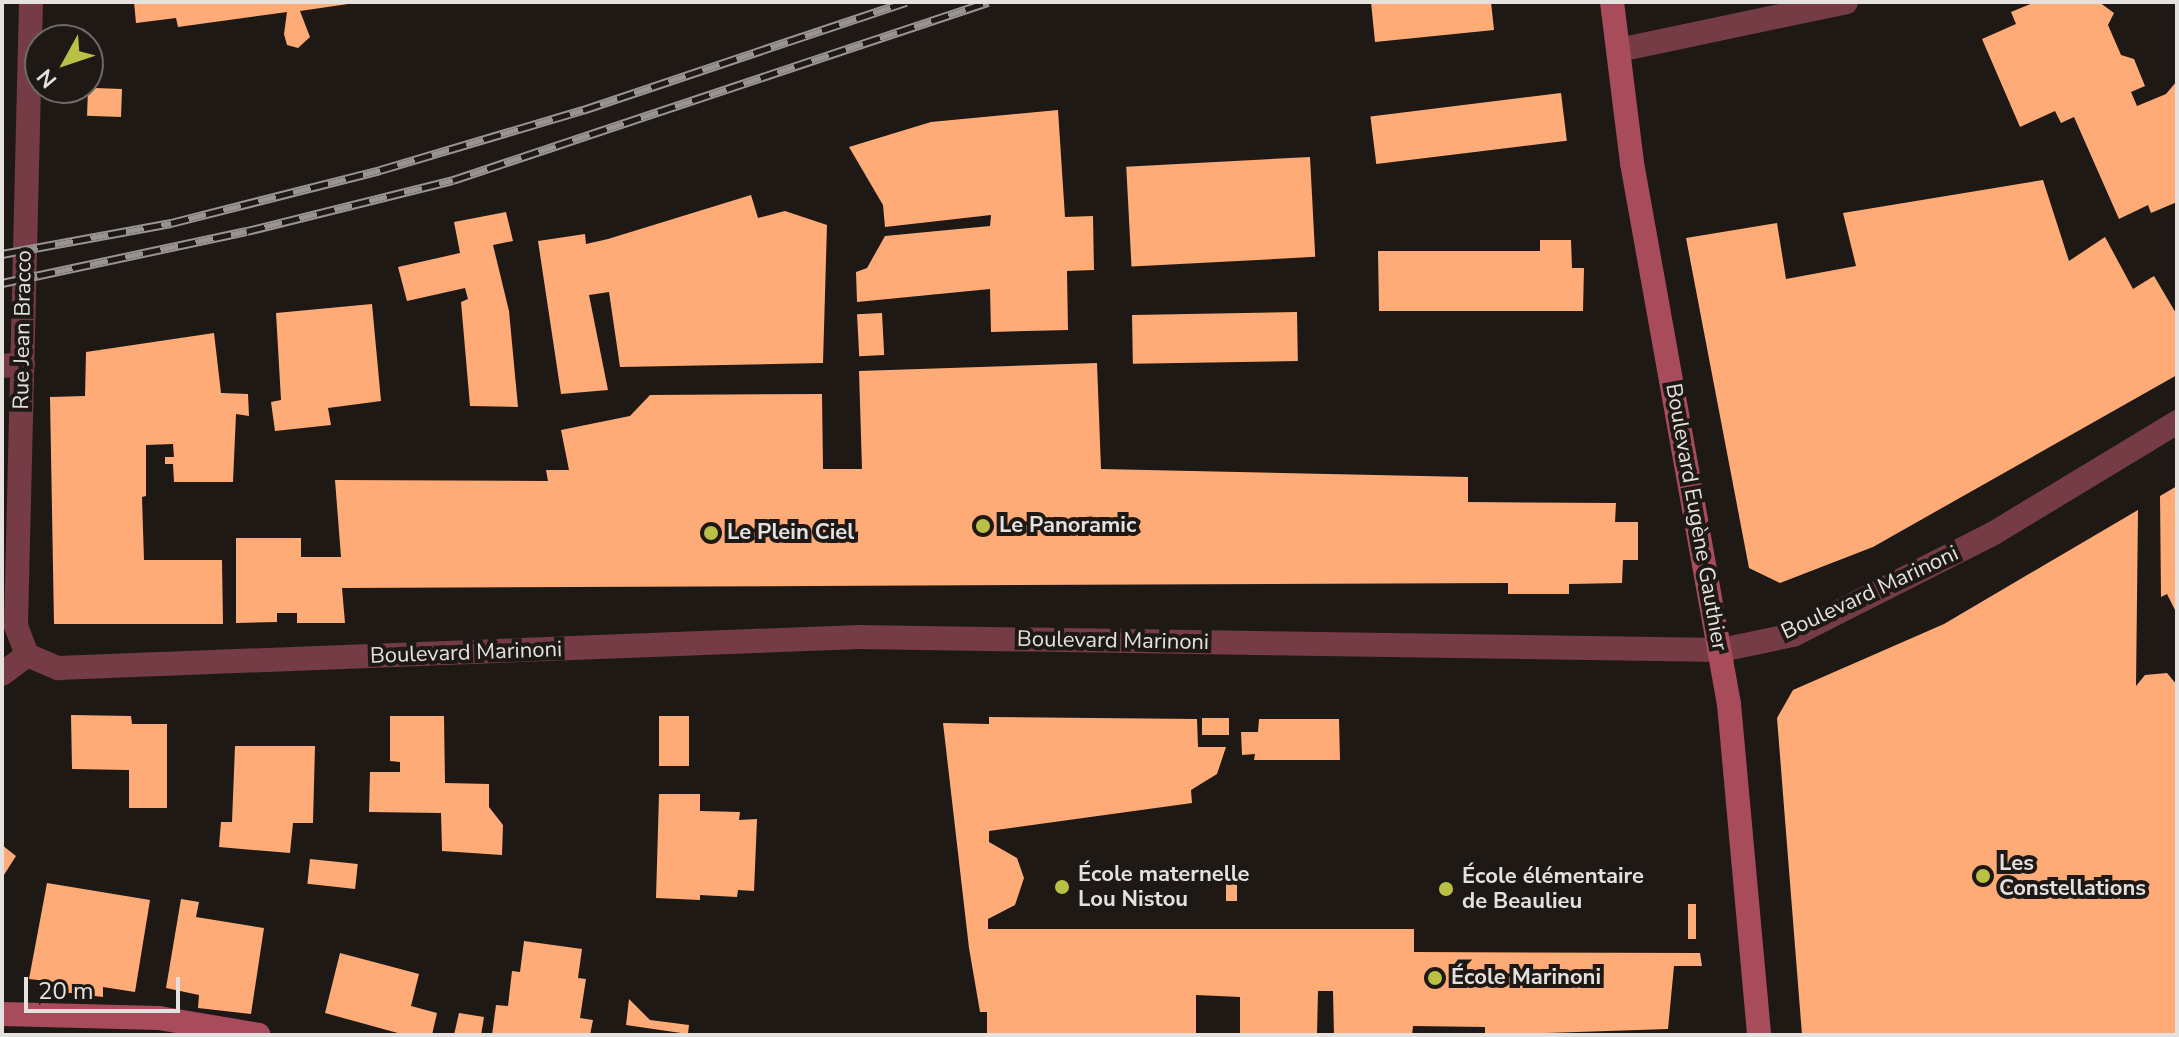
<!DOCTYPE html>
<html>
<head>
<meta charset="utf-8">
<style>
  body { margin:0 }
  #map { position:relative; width:2179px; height:1037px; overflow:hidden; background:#1f1916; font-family:"Nunito Sans",sans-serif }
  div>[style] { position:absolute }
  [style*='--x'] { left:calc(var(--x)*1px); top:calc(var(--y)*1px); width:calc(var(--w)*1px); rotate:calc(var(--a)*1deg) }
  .building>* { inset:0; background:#ffab77; transform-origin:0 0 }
  .lane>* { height:24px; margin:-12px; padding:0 12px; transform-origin:12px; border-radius:12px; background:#753c45 }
  .street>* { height:24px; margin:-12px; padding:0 12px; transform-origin:12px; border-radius:12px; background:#753c45 }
  .secondary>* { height:24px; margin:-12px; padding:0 12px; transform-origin:12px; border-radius:12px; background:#a84c5c }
  .rail>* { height:9px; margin-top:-4.5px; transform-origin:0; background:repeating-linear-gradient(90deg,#1f1916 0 18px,#999491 0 36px); box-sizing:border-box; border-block:2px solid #999491 }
  .dots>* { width:22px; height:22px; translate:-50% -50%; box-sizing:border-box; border:4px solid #1f1916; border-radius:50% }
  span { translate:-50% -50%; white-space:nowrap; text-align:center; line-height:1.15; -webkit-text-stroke:8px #1f1916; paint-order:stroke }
  .street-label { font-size:22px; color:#e5e1df }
  .poi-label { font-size:22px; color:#e5e1df; font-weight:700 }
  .left { translate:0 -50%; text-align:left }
  .frame { position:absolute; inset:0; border:4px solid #e5e1df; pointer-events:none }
  .north { position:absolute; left:24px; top:24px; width:80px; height:80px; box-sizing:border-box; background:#1f1916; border:2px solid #6e6966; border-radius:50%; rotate:230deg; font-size:22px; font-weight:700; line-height:32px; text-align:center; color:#e5e1df }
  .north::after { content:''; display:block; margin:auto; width:28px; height:36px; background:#bac045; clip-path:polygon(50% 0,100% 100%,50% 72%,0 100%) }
  .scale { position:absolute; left:24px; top:977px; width:156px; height:36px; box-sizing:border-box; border:4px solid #e5e1df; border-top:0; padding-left:10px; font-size:24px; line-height:28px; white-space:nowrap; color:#e5e1df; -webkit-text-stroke:6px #1f1916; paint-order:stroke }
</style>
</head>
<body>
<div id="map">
  <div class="building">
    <i style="clip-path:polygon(134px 2px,348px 2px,348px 4px,300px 11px,310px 37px,298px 48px,287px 45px,284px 34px,287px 12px,178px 27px,176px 18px,136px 23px)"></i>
    <i style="clip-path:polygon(1371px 2px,1491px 2px,1494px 30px,1375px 42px)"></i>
    <i style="clip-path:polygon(2035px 2px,2099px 2px,2114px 13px,2108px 25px,2121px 55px,2134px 59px,2145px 86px,2131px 92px,2137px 106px,2166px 94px,2177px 81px,2177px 202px,2151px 213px,2148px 205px,2119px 219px,2074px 117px,2061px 123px,2055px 111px,2020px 127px,1982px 39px,2016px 24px,2011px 12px)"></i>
    <i style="left:122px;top:89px;width:28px;height:34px;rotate:92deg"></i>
    <i style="left:1561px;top:93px;width:48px;height:192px;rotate:83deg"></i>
    <i style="clip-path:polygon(1058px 110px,1065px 217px,1093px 216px,1094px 270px,1067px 271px,1068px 330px,991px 332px,990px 289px,857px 302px,856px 272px,867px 268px,885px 236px,990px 226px,991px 215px,885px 227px,883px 205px,849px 147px,931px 122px)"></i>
    <i style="left:1310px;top:157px;width:100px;height:184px;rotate:87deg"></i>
    <i style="clip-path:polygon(2043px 180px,2069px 261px,2105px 237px,2133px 289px,2154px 276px,2177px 315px,2177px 375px,1873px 547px,1780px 583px,1749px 568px,1686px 238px,1777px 223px,1786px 279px,1856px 266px,1843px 213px)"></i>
    <i style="clip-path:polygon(751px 195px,758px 218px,785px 211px,827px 225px,823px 363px,620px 367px,609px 292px,589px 295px,608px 390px,561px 394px,538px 241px,585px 234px,586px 244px,608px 239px)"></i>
    <i style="clip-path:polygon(506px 212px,513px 241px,493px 245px,509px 311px,518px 407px,470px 406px,461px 302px,468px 299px,465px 288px,407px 301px,398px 267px,460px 253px,454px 222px)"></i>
    <i style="clip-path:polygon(1540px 240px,1571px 240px,1572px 268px,1584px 268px,1583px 311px,1379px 311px,1378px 251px,1540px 251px)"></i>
    <i style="clip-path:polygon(372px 304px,381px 401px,328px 408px,331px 425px,275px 431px,271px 402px,281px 400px,276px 313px)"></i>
    <i style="left:1297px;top:312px;width:49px;height:165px;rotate:89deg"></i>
    <i style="left:882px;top:313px;width:42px;height:25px;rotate:87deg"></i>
    <i style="clip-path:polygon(214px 333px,221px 393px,248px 394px,249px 416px,236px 414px,233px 482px,174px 482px,173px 464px,165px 464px,165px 457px,174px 457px,173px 444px,146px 445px,146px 496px,142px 497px,144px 560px,222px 560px,223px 624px,54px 624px,50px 397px,85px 396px,86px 352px)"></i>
    <i style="clip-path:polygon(1097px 363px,1101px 469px,1468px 477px,1468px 502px,1616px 503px,1615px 522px,1638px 522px,1638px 560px,1623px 560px,1622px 583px,1569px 584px,1569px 594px,1508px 594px,1508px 583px,342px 588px,345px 623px,297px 623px,297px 613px,277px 613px,277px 622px,236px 623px,236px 538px,301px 538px,301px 557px,341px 557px,335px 480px,548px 481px,546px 470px,569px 470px,561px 430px,630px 416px,650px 395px,822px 394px,823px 469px,862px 469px,859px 371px)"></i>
    <i style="clip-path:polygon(2177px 486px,2177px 614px,2167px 594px,2161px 597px,2160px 496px)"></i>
    <i style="clip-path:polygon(2138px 510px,2136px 686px,2145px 675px,2167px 673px,2177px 685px,2177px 1035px,1802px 1035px,1777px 718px,1793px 690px,1944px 624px)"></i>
    <i style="clip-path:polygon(71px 715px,131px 716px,132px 724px,167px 724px,167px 808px,129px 808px,129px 770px,72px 769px)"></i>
    <i style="clip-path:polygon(390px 716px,444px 716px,445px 783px,489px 784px,489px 807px,503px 825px,502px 855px,442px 851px,441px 813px,369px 812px,370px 772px,400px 772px,400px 762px,390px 761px)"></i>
    <i style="left:659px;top:716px;width:30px;height:50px"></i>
    <i style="clip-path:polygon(989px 717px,1197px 719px,1198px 747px,1226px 747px,1217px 774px,1191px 790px,1192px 803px,989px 831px,989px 842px,1017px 858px,1024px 878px,1015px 905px,988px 919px,988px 929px,1414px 929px,1414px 952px,1700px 953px,1702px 966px,1674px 966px,1668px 1029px,1485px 1035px,1485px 1027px,1413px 1026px,1412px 1035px,1334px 1035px,1333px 991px,1318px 991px,1317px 1035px,1240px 1035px,1240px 997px,1196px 995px,1196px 1035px,987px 1035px,987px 1012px,980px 1012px,969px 948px,943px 723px,989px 724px)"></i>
    <i style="left:1202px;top:718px;width:27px;height:17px"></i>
    <i style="clip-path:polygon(1259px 719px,1339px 719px,1340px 760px,1254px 760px,1255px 754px,1242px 755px,1241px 732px,1258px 732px)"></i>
    <i style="clip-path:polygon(235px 746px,315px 746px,313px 823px,293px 823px,290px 853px,219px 847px,221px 822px,232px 822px)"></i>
    <i style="clip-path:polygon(659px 794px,700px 794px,700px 811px,740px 812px,739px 820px,757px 819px,754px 891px,738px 890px,737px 897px,700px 895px,700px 900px,656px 898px)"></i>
    <i style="clip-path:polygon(2px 845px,16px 856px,2px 878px)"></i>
    <i style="left:310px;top:859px;width:48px;height:25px;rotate:6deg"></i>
    <i style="left:1226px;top:868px;width:11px;height:33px"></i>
    <i style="clip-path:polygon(47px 883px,150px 900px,135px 992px,103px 987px,103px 997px,62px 992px,64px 983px,29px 979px)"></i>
    <i style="clip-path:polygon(181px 899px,199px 902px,196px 917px,264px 928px,251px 1014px,198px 1008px,199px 995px,166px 988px)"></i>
    <i style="left:1688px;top:904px;width:8px;height:35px"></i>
    <i style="clip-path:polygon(524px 941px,582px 949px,578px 978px,586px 979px,580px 1018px,593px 1020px,590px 1035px,492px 1035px,496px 1005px,508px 1006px,512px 971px,520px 972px)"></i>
    <i style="clip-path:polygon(340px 953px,419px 974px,411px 1006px,437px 1013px,432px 1035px,405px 1035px,325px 1013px)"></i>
    <i style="clip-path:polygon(629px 999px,650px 1020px,689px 1025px,688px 1034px,626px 1025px)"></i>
    <i style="clip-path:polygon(459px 1013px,484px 1017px,481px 1035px,454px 1035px)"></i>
  </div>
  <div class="lane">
    <i style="--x:2;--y:366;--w:21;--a:-5"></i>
    <i style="--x:2;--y:674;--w:31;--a:-37"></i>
  </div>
  <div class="street">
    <i style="--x:31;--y:2;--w:624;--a:91.38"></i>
    <i style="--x:16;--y:626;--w:31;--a:69"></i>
    <i style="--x:27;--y:655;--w:34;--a:23"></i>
    <i style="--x:58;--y:668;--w:802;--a:-2.22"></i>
    <i style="--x:859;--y:637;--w:862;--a:0.86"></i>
    <i style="--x:1721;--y:650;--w:74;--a:-11.8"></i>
    <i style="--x:1793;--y:635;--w:225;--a:-26.9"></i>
    <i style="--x:1994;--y:533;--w:214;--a:-31.2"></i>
    <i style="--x:1619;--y:50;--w:232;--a:-11.9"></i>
  </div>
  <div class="secondary">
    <i style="--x:1612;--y:2;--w:162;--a:82.9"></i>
    <i style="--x:1632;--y:163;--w:550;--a:79.84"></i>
    <i style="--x:1729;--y:704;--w:332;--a:84.8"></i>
    <i style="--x:2;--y:1014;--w:157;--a:1.5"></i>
    <i style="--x:159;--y:1018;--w:101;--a:9.6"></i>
  </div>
  <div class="rail">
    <i style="--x:2;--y:254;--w:172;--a:-10.4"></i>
    <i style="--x:171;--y:223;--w:216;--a:-14.2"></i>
    <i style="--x:380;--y:170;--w:212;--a:-16.5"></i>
    <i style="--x:583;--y:110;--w:341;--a:-18.5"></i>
    <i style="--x:2;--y:283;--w:250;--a:-12"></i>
    <i style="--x:247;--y:231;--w:212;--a:-13.9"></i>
    <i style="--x:453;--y:180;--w:564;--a:-18.4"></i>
  </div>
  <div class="dots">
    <i style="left:983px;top:526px;background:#bac045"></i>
    <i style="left:711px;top:533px;background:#bac045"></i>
    <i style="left:1983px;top:876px;background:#bac045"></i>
    <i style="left:1062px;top:887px;background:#bac045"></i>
    <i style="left:1446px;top:889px;background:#bac045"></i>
    <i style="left:1435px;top:978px;background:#bac045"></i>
  </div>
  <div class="street-label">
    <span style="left:23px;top:330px;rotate:-89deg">Rue Jean Bracco</span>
    <span style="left:1696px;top:517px;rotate:80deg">Boulevard Eugène Gauthier</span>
    <span style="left:1870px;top:593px;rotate:-25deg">Boulevard Marinoni</span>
    <span style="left:1113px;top:641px;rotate:1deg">Boulevard Marinoni</span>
    <span style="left:466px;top:653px;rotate:-2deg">Boulevard Marinoni</span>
  </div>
  <div class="poi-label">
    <span class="left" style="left:999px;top:526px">Le Panoramic</span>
    <span class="left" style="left:727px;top:533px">Le Plein Ciel</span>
    <span class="left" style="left:1999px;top:876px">Les<br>Constellations</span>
    <span class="left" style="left:1078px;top:887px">École maternelle<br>Lou Nistou</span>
    <span class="left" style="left:1462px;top:889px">École élémentaire<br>de Beaulieu</span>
    <span class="left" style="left:1451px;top:978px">École Marinoni</span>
  </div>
  <div class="frame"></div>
  <div class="north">N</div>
  <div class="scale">20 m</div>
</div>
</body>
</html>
